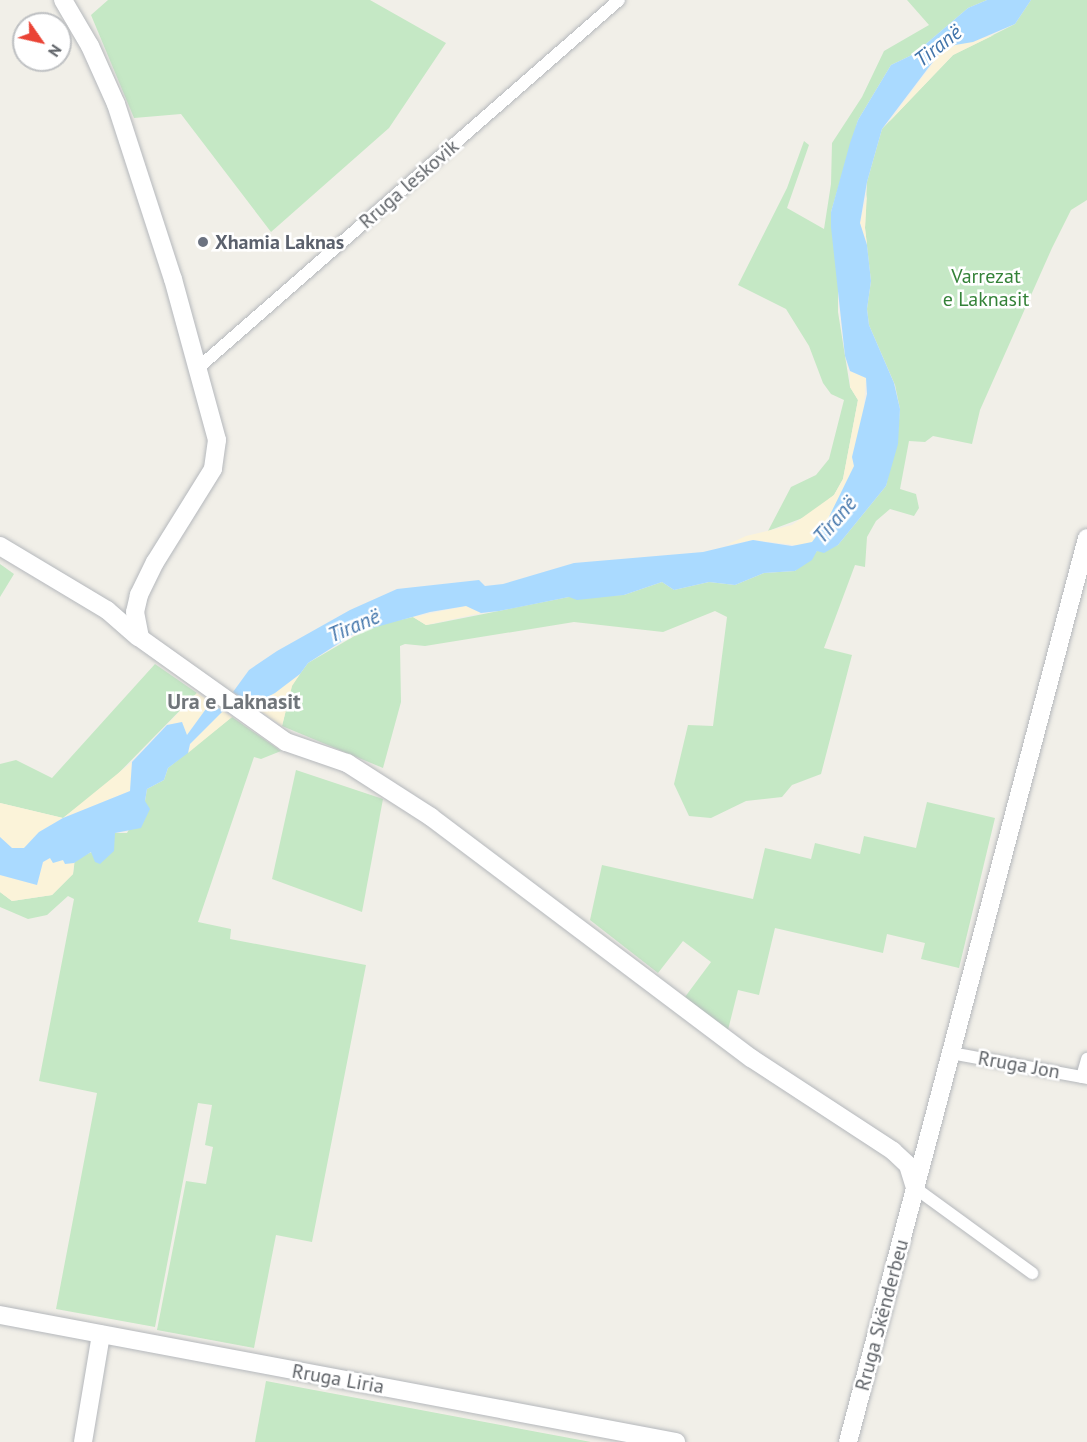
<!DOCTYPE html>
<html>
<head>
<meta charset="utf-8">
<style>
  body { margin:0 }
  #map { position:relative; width:1087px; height:1442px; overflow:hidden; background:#f1efe8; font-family:"PT Sans",sans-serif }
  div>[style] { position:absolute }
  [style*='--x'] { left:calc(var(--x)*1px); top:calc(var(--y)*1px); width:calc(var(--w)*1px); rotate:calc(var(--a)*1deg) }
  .green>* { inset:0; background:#c5e8c5 }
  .sand>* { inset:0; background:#fbf3d9 }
  .water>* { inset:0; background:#aadaff }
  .roads { filter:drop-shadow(0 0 2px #b5b8bc) drop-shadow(0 0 2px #b5b8bc) }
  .street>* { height:12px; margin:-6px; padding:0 6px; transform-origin:6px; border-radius:6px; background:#fff }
  .secondary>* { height:18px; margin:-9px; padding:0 9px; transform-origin:9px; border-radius:9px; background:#fff }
  .dots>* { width:16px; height:16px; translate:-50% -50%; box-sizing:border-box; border:3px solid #fff; border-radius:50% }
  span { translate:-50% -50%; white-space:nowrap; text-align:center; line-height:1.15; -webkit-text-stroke:5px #fff; paint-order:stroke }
  .street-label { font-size:20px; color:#5f6368 }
  .worship-label { font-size:20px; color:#5b616d; font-weight:700 }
  .left { translate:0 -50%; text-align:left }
  .park-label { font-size:20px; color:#348238 }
  .water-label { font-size:21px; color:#4174aa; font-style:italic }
  .quarter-label { font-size:22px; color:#70757a; font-weight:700 }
  .north { position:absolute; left:12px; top:12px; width:60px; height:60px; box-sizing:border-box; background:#fff; border:2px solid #bfc1c3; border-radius:50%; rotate:124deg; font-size:16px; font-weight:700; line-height:24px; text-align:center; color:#5f6368 }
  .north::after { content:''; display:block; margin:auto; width:21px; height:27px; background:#ea4335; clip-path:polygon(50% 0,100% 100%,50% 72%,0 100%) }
</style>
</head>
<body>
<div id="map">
  <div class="green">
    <i style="clip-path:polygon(108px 0,370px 0,446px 43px,389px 128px,271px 232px,181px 114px,134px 118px,91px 15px)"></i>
    <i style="clip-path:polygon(907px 0,987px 0,968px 8px,914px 54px,891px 65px,858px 120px,831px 212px,838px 265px,838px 312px,850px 387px,858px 400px,843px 479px,834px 495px,808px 516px,768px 531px,791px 487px,816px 475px,829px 459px,844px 400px,831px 394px,823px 383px,809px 346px,786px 309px,738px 285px,787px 188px,804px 141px,809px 145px,787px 208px,824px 229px,831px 184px,832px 143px,862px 97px,884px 51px,929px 25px)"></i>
    <i style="clip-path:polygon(1031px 0,1087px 0,1087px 200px,1071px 210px,1052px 248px,980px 410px,972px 444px,933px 436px,925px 442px,909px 441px,900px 489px,916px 494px,919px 508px,914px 516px,890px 509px,876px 521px,867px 537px,865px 567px,855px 565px,824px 648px,852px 655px,821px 774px,792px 785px,782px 797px,746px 801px,711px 818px,689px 816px,674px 784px,688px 725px,713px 726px,727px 617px,715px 611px,663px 632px,574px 622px,425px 646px,405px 644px,400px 646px,401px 702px,383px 768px,282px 726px,292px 685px,308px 663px,370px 627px,413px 617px,426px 625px,433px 624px,569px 597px,624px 595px,662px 582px,674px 590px,709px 582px,735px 585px,764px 573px,795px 571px,817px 551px,838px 545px,886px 486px,898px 432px,900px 409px,895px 385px,869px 325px,867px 309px,871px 281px,865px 228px,867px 182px,882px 129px,953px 55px,1015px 24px)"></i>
    <i style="clip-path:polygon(0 564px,14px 574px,0 597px)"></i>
    <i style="clip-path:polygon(155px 664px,197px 693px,107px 785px,63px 818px,0 803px,0 764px,16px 760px,52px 778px)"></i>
    <i style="clip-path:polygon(232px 717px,281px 751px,261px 759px,254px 757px,198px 922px,231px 929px,230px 939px,366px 965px,312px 1242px,276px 1235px,254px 1348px,157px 1330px,186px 1181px,206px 1184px,213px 1147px,205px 1145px,212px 1105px,198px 1103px,155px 1327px,56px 1309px,97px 1093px,39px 1081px,74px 899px,68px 896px,47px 915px,28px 919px,0 907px,0 892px,12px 901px,52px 895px,73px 874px,75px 859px,92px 852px,115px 833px,127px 833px,145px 801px,147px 789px,164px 780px,168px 768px)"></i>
    <i style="clip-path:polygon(296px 770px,383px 799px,362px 912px,272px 879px)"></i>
    <i style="clip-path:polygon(927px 802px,995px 818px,959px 968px,921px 959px,925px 943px,887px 934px,883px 953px,775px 928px,759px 995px,738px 990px,728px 1030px,685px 997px,711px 962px,683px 941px,658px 973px,590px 920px,602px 865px,753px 899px,765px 848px,811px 859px,815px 843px,860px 854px,864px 836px,916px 848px)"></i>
    <i style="clip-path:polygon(266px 1381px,591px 1442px,255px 1442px)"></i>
  </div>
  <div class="sand">
    <i style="clip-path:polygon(994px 35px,953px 55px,889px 122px,939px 55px,955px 45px)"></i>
    <i style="clip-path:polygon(867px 194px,865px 228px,867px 245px,860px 223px)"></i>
    <i style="clip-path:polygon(850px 371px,866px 378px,863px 419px,852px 457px,854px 466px,825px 525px,812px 542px,803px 546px,753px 540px,726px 545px,746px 536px,792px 525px,834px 495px,843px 479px,858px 400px,850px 387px)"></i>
    <i style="clip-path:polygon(466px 606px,481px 613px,426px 625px,413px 617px)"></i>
    <i style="clip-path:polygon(300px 674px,292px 686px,282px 726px,252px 705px)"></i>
    <i style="clip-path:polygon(197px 693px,211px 702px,186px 736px,182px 722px,167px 725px)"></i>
    <i style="clip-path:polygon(223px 711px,232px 717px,188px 753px,190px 744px)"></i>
    <i style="clip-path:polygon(132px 762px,130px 791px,63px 818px,39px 832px,24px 848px,12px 848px,0 837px,0 803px,63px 818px)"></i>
    <i style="clip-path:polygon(50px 858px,74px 863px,73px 874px,52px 895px,12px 901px,0 892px,0 875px,37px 885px,43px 862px)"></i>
  </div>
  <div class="water">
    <i style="clip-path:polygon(987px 0,1031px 0,1015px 24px,973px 42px,955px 45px,938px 55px,882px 129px,867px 182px,860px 223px,867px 245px,871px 281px,867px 309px,869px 325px,894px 383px,900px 409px,898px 444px,886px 486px,838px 545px,824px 553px,817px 551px,812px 560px,795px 571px,764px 573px,735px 585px,709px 582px,674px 590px,662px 582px,624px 595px,577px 600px,569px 597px,499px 611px,481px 613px,466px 606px,430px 612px,355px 633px,308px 663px,300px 674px,275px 693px,252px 705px,233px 692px,249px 670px,277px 651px,350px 610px,397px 589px,479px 580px,485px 586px,503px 584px,574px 563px,703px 552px,753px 540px,792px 546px,812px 542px,825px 525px,854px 466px,852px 457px,867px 394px,866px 378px,850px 371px,845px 356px,831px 227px,831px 212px,850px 143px,858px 120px,891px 65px,914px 54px,968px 8px)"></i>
    <i style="clip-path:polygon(211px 702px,223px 711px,190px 744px,188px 753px,168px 768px,164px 780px,147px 789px,145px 801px,150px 809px,141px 828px,115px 833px,114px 851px,100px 864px,95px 862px,91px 852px,74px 863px,65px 864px,63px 860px,53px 863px,50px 858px,43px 862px,37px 885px,0 875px,0 837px,12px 848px,24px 848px,39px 832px,63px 818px,130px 791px,132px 762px,167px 725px,182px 722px,187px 735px)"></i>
  </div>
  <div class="roads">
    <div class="street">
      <i style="--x:198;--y:368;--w:559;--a:-41.16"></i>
      <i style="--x:951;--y:1053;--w:138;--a:10.4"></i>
      <i style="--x:1082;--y:1077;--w:19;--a:-74"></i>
      <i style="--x:915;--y:1188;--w:145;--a:36"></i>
    </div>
    <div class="secondary">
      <i style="--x:63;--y:0;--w:53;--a:59.6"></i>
      <i style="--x:90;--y:46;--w:64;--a:65.9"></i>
      <i style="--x:116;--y:104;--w:184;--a:72"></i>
      <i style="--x:173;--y:279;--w:167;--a:74.7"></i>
      <i style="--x:217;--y:440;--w:29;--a:98"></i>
      <i style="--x:213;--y:469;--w:110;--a:121.9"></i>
      <i style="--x:155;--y:562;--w:37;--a:116"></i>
      <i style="--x:139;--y:595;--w:17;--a:103"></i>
      <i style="--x:135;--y:612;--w:26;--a:79"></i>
      <i style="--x:140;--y:638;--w:179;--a:35.5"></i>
      <i style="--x:286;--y:742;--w:65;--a:19"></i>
      <i style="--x:347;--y:763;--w:100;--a:32.7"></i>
      <i style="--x:431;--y:817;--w:401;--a:37"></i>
      <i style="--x:751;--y:1058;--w:170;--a:33.2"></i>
      <i style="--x:893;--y:1151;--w:21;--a:43"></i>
      <i style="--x:908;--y:1165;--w:24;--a:73"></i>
      <i style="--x:0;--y:546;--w:125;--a:30.9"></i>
      <i style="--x:107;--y:610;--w:41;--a:41.1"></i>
      <i style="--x:0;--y:1315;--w:688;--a:10.64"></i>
      <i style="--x:83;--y:1442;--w:109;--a:-80.5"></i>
      <i style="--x:848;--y:1442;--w:935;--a:-75.19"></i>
    </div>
  </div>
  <div class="dots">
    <i style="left:203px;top:242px;background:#6b7280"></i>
  </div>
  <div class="street-label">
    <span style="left:409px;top:184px;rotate:-41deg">Rruga leskovik</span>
    <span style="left:1019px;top:1065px;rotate:10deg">Rruga Jon</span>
    <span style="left:882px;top:1315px;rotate:-75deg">Rruga Skënderbeu</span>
    <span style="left:338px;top:1379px;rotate:10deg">Rruga Liria</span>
  </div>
  <div class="worship-label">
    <span class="left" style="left:215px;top:242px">Xhamia Laknas</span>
  </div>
  <div class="park-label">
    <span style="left:986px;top:288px">Varrezat<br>e Laknasit</span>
  </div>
  <div class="water-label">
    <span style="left:938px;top:46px;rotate:-38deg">Tiranë</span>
    <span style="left:835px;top:520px;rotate:-49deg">Tiranë</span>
    <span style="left:354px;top:626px;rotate:-23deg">Tiranë</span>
  </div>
  <div class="quarter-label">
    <span style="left:234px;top:702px">Ura e Laknasit</span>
  </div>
  <div class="north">N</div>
</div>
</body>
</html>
